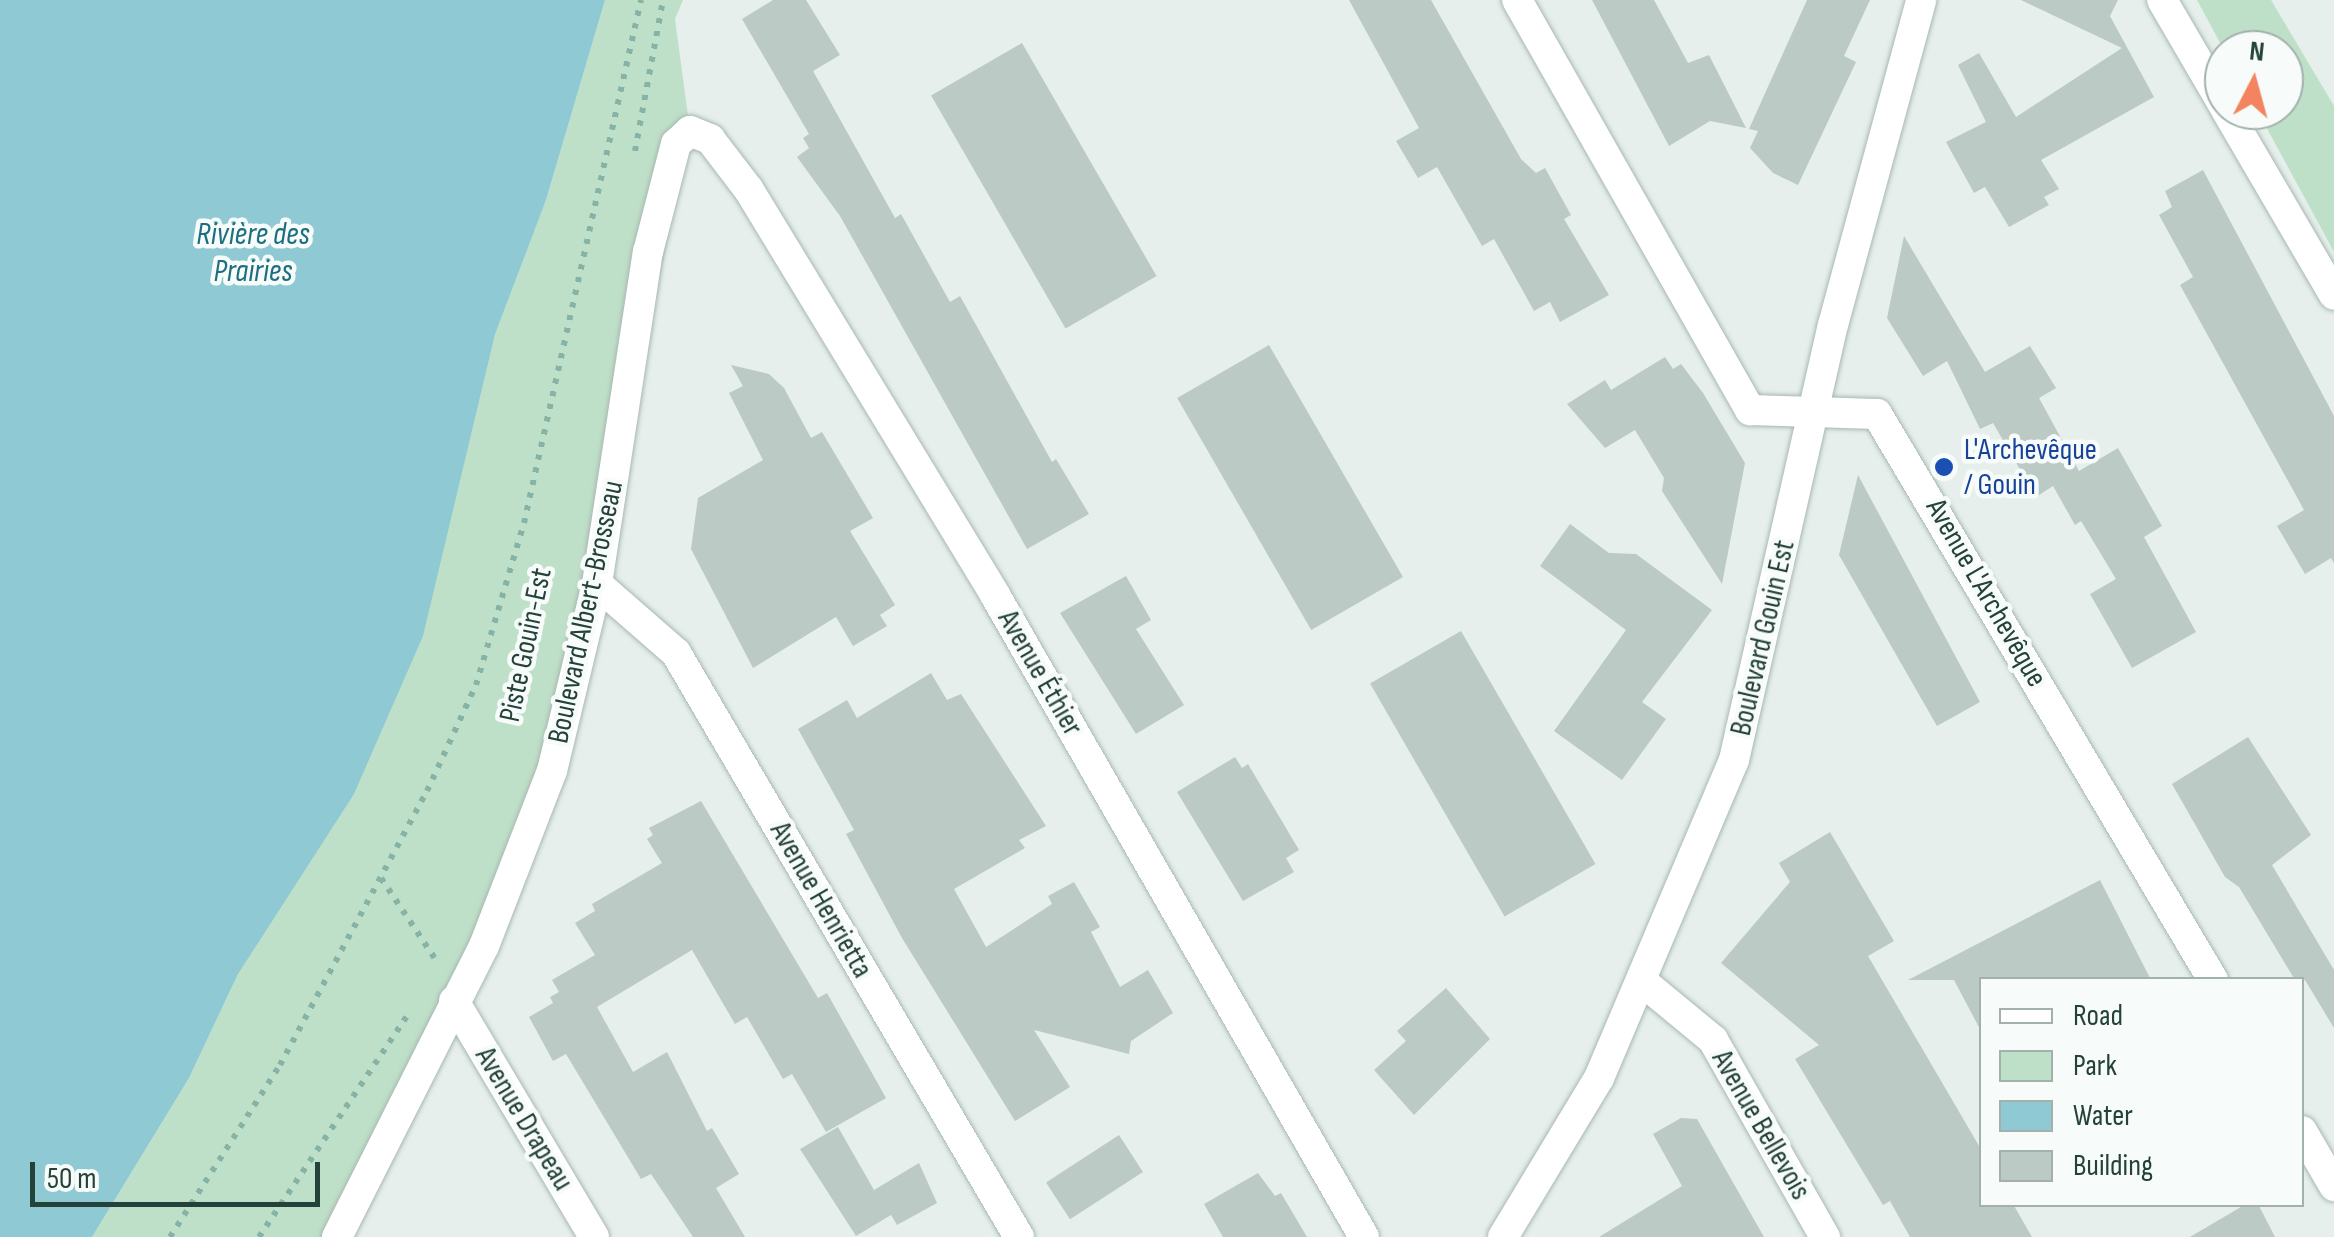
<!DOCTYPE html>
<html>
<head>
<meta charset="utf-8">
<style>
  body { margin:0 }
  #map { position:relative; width:2334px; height:1237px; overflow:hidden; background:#e6efeb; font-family:"Sofia Sans Condensed",sans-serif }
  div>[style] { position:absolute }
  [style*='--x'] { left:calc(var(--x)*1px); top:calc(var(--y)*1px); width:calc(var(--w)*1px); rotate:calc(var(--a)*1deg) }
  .green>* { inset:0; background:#bfe0c8 }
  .water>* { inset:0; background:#8ec9d4 }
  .building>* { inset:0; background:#bbcac4; transform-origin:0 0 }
  .path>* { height:6px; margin-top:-3px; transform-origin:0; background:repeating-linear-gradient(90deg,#86b3a5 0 5px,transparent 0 13px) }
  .roads { filter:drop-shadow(0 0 2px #a8b8b2) drop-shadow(0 0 2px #a8b8b2) }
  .street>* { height:30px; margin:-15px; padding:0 15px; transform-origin:15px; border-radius:15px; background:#fff }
  .secondary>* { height:30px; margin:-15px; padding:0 15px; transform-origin:15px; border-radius:15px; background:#fff }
  .dots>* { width:28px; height:28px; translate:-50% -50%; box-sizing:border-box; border:5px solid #f7fbf9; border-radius:50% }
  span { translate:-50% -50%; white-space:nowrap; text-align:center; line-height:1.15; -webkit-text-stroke:9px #f7fbf9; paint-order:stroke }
  .transit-label { font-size:30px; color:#164399 }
  .left { translate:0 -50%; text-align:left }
  .street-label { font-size:30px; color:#24423a }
  .water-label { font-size:32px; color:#1c6f80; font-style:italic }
  .legend { position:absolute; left:1979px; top:977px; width:325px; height:230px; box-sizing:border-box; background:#f7fbf9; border:2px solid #a3b1ad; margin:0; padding:12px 18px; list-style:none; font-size:30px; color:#24423a }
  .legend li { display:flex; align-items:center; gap:20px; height:50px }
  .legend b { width:50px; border:2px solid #a3b1ad }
  .north { position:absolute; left:2204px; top:30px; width:100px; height:100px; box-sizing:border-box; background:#f7fbf9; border:2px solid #a3b1ad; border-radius:50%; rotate:6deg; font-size:28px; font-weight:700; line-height:40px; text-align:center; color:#24423a }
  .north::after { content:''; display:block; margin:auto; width:35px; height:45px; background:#f4845f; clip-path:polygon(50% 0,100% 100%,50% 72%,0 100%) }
  .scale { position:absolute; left:30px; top:1162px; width:290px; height:45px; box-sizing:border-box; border:5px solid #24423a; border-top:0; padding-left:12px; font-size:30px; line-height:35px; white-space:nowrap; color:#24423a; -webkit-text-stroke:8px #f7fbf9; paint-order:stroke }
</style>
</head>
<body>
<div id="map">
  <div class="green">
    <i style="clip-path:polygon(605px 0,683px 0,675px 19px,690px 131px,597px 584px,552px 771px,342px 1237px,92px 1237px,189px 1078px,238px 974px,546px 200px)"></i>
    <i style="clip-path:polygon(2197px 0,2271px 0,2334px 106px,2334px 252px,2257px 110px,2284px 110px,2284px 50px,2224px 50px)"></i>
  </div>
  <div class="water">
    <i style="clip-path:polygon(0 0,605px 0,546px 200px,495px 334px,423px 636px,354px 794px,238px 974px,189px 1078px,92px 1237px,0 1237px)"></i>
  </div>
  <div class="building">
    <i style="clip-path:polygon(773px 0,806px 0,840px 55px,813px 71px,895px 218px,901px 214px,950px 302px,960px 296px,1052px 462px,1056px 459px,1089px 514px,1027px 549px,840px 216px,797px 157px,809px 148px,803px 138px,809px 134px,742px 19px)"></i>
    <i style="clip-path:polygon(1349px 0,1431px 0,1521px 159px,1536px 173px,1545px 168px,1571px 215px,1564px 219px,1609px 295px,1560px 322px,1550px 302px,1534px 311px,1494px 239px,1482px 246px,1437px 167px,1418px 178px,1396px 141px,1419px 128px)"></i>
    <i style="clip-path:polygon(1592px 0,1654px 0,1688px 63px,1709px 55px,1746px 128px,1710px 121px,1669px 146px)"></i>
    <i style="clip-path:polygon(1807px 0,1870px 0,1844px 56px,1856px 62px,1798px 185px,1773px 173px,1750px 148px,1758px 131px,1749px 129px)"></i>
    <i style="clip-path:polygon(2021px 0,2118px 0,2110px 16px,2154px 97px,2041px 160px,2059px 189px,2044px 197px,2049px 205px,2009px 227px,1985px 187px,1974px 193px,1946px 142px,1986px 122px,1958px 65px,1979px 53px,2016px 117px,2122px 48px)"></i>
    <i style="left:1022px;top:43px;width:269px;height:105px;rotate:60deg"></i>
    <i style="clip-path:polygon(2203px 170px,2334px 416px,2334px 563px,2331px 558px,2305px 574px,2277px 526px,2304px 510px,2180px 285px,2193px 277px,2159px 215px,2172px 207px,2165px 191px)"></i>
    <i style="clip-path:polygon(1904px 236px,1985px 372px,2030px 346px,2056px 388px,2039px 398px,2079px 471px,2118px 448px,2162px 526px,2144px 537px,2196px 632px,2132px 668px,2090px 594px,2116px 579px,2081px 521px,2075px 525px,2053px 486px,2036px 497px,1993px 423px,1980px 429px,1947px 361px,1923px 376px,1887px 318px)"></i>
    <i style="left:1269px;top:345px;width:268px;height:106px;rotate:60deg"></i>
    <i style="clip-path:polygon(1665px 357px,1673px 369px,1681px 364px,1703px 393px,1745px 463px,1722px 584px,1662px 491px,1664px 478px,1635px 430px,1605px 448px,1567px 404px,1605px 380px,1611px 390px)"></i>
    <i style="clip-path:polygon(731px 365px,769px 374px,784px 388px,811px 438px,822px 432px,873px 518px,850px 531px,895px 605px,880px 615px,887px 626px,853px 646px,836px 617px,753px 668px,691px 549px,698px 498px,763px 460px,729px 393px,743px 386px)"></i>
    <i style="clip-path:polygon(1858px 475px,1980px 702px,1937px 726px,1839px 555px)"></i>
    <i style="clip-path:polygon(1570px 524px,1609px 553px,1636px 554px,1712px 610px,1642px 702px,1666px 719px,1622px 780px,1554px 731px,1626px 630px,1540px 566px)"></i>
    <i style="clip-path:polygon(1126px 576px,1151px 620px,1136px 629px,1184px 705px,1136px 734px,1060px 613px)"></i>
    <i style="left:1461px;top:631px;width:269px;height:105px;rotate:60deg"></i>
    <i style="clip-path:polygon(931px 673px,947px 700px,961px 694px,1046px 826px,1019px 840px,1025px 848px,954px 889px,986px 947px,1052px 904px,1048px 896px,1074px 882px,1100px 927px,1091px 932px,1120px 987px,1148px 970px,1173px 1013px,1131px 1041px,1129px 1054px,1034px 1030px,1070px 1087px,1015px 1121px,902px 938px,846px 834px,854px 830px,798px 729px,847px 700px,857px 718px)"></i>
    <i style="clip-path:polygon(2248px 737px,2311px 835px,2272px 865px,2334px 970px,2334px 1028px,2305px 980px,2295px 980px,2239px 887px,2225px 877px,2172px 784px)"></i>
    <i style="clip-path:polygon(1235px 757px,1242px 768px,1248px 764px,1299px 850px,1286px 858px,1294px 872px,1243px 901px,1177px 792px)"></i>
    <i style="clip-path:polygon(701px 801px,818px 998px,827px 993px,886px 1098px,826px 1132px,792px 1074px,783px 1079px,747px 1017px,735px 1024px,692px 950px,597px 1007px,633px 1072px,667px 1052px,707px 1131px,712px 1128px,739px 1174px,716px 1188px,745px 1237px,693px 1237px,651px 1174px,641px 1179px,566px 1054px,553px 1061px,529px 1017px,553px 1003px,550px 997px,559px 992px,552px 980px,595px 955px,575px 923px,595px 911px,592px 904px,662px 863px,647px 839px,653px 835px,649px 828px)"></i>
    <i style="clip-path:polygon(1830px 832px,1894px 941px,1868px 956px,1982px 1151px,1982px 1204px,2013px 1204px,2032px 1237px,1910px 1237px,1890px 1201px,1883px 1205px,1795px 1059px,1819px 1045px,1721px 963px,1790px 882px,1779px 863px)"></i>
    <i style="clip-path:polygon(2100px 880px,2151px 980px,1982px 980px,1982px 1033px,1954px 980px,1908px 980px)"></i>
    <i style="clip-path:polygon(1446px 988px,1490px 1039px,1414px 1115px,1374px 1070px,1406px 1041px,1397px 1031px)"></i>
    <i style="clip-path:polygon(1681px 1118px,1697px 1119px,1764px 1237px,1599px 1237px,1682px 1186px,1653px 1134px)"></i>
    <i style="clip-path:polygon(838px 1127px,874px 1190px,919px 1163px,937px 1203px,897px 1225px,891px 1215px,856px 1236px,800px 1149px)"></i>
    <i style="left:1119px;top:1135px;width:44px;height:87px;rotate:57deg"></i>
    <i style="clip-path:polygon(1258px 1173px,1275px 1196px,1281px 1193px,1307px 1237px,1223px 1237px,1204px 1204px)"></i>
    <i style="clip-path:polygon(2246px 1204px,2258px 1204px,2275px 1237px,2190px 1237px)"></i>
  </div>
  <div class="path">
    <i style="--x:635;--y:151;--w:154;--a:-79.5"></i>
    <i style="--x:381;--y:878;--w:102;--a:56.2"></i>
    <i style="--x:170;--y:1237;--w:204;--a:-57.4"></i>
    <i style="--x:280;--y:1065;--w:311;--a:-61.8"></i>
    <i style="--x:427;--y:791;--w:117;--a:-65.2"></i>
    <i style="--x:476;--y:685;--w:169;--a:-73.5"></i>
    <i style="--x:524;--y:523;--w:536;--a:-77.39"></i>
    <i style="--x:259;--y:1237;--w:265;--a:-56.2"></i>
  </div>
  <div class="roads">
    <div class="street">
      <i style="--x:1517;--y:0;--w:472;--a:60.4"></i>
      <i style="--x:1750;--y:410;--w:127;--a:1.8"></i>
      <i style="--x:1877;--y:414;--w:658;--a:59.3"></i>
      <i style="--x:2162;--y:0;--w:123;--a:59.7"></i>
      <i style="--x:2226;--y:110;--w:214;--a:59.7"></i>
      <i style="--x:597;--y:584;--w:105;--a:41.1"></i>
      <i style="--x:676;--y:653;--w:677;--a:59.57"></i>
      <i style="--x:1643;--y:982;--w:91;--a:39.6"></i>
      <i style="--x:1713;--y:1040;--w:227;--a:60.4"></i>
      <i style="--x:454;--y:1001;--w:274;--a:59.3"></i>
      <i style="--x:2302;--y:1131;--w:64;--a:59.8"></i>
      <i style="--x:337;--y:1237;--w:326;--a:-63.2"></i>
      <i style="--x:484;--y:946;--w:188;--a:-68.8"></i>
      <i style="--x:552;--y:771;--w:192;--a:-76.5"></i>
      <i style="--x:597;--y:584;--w:336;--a:-81.3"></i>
      <i style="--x:648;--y:252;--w:112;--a:-75.5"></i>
      <i style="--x:676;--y:144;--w:19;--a:-43"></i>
      <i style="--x:690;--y:131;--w:22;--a:22"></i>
      <i style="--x:710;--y:139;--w:64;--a:52.6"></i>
      <i style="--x:749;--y:190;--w:474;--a:58.7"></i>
      <i style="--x:995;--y:595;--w:740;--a:60.11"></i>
    </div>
    <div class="secondary">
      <i style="--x:1503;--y:1237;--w:186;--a:-58.9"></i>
      <i style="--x:1599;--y:1078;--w:345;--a:-67"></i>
      <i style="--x:1734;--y:760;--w:446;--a:-77.2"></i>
      <i style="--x:1833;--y:325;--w:337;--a:-74.8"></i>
    </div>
  </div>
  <div class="dots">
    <i style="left:1944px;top:467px;background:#1a4fb4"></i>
  </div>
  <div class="transit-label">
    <span class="left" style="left:1964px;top:467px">L'Archevêque<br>/ Gouin</span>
  </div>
  <div class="street-label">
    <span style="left:1986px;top:593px;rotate:60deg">Avenue L'Archevêque</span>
    <span style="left:586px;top:612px;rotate:-78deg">Boulevard Albert-Brosseau</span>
    <span style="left:1763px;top:638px;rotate:-77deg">Boulevard Gouin Est</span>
    <span style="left:526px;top:645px;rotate:-78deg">Piste Gouin-Est</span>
    <span style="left:1040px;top:673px;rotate:60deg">Avenue Éthier</span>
    <span style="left:821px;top:900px;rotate:60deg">Avenue Henrietta</span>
    <span style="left:524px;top:1119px;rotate:59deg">Avenue Drapeau</span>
    <span style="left:1761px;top:1125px;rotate:60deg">Avenue Bellevois</span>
  </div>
  <div class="water-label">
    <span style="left:253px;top:254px">Rivière des<br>Prairies</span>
  </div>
  <ul class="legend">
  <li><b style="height:12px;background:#fff"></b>Road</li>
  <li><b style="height:28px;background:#bfe0c8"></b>Park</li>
  <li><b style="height:28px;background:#8ec9d4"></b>Water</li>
  <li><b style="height:28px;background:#bbcac4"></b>Building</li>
  </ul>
  <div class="north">N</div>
  <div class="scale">50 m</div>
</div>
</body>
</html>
